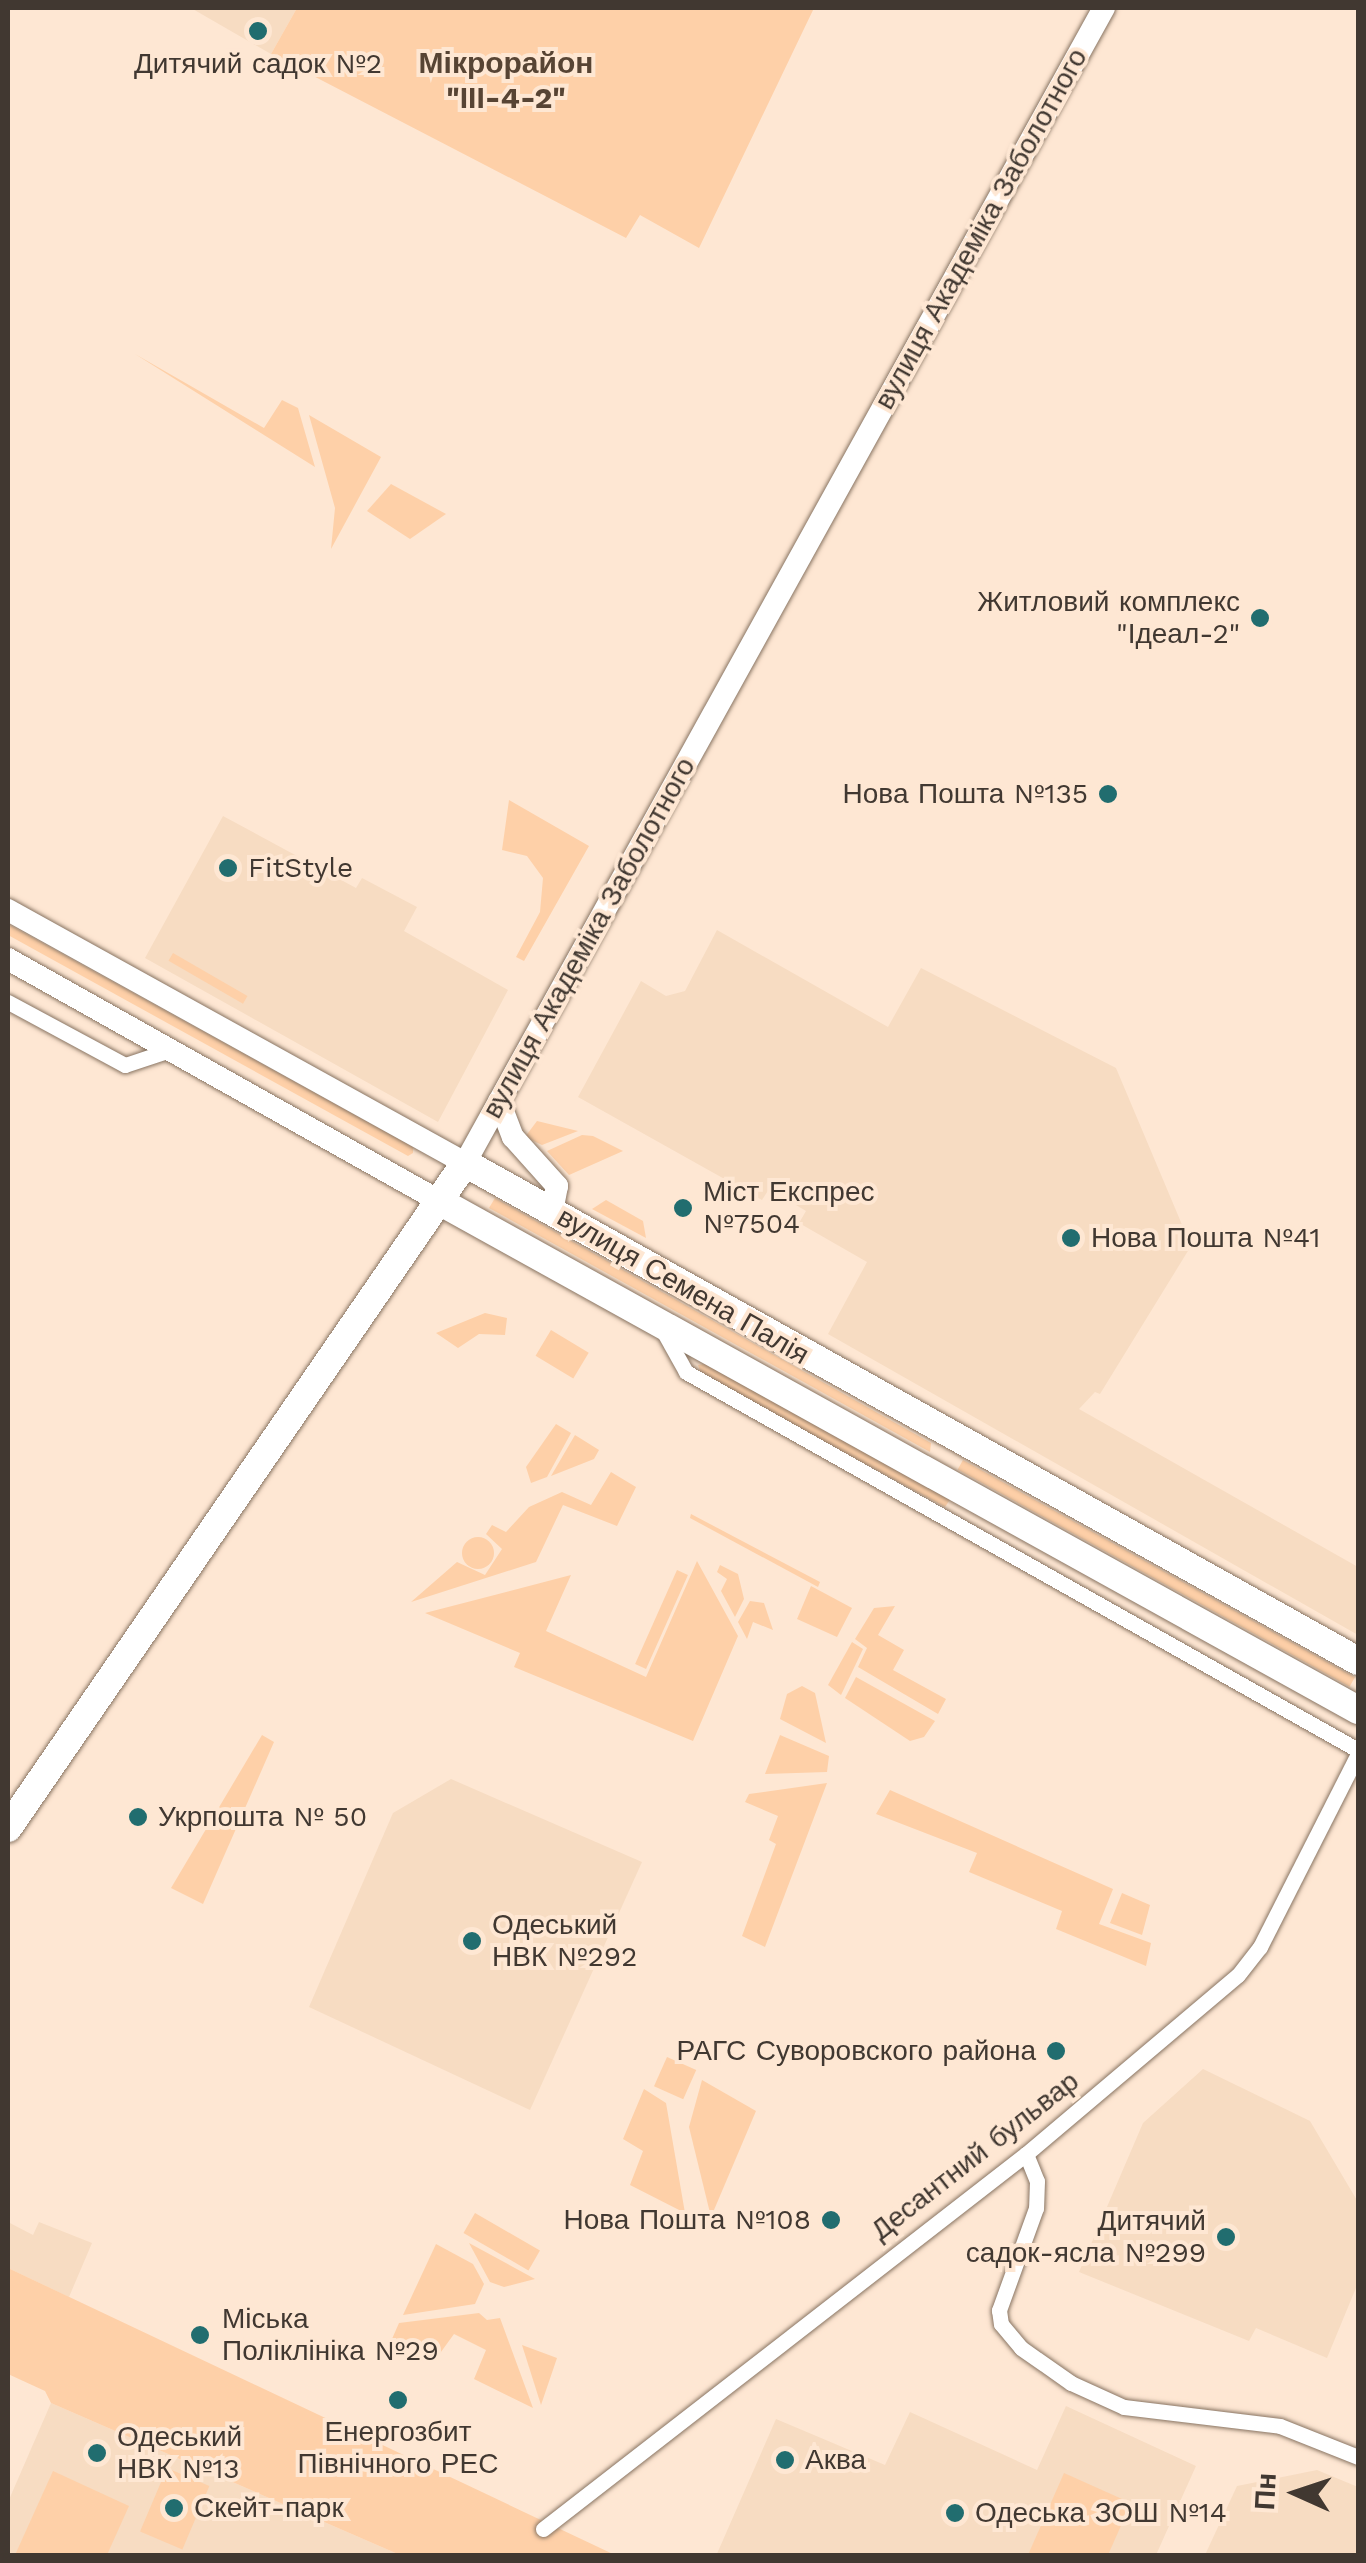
<!DOCTYPE html>
<html>
<head>
<meta charset="utf-8">
<style>
  body { margin:0 }
  #map { position:relative; width:1366px; height:2563px; overflow:hidden; background:#fee7d3; font-family:"Work Sans",sans-serif }
  div>[style] { position:absolute }
  [style*='--x'] { left:calc(var(--x)*1px); top:calc(var(--y)*1px); width:calc(var(--w)*1px); rotate:calc(var(--a)*1deg) }
  .built>* { inset:0; background:#f7dcc2 }
  .green>* { inset:0; background:#fed0a8; transform-origin:0 0 }
  .round { border-radius:50% }
  .roads { filter:drop-shadow(0 0 2px #887462) drop-shadow(0 0 2px #887462) }
  .street>* { height:15px; margin:-7.5px; padding:0 7.5px; transform-origin:7.5px; border-radius:7.5px; background:#fff }
  .primary>* { height:22px; margin:-11px; padding:0 11px; transform-origin:11px; border-radius:11px; background:#fff }
  .highway>* { height:28px; margin:-14px; padding:0 14px; transform-origin:14px; border-radius:14px; background:#fff }
  .dots>* { width:28px; height:28px; translate:-50% -50%; box-sizing:border-box; border:5px solid #fee7d3; border-radius:50% }
  span { translate:-50% -50%; white-space:nowrap; text-align:center; line-height:1.15; -webkit-text-stroke:8px #fee7d3; paint-order:stroke }
  .poi-label { font-size:28px; color:#413831 }
  .right { translate:-100% -50%; text-align:right }
  .left { translate:0 -50%; text-align:left }
  .street-label { font-size:28px; color:#413831 }
  .neighbourhood-label { font-size:30px; color:#574434; font-weight:700 }
  .frame { position:absolute; inset:0; border:10px solid #413831; pointer-events:none }
  .north { position:absolute; left:1246px; top:2443px; width:100px; height:100px; -webkit-text-stroke:8px #fee7d3; paint-order:stroke; rotate:273deg; font-size:28px; font-weight:700; line-height:40px; text-align:center; color:#413831 }
  .north::after { content:''; display:block; margin:auto; width:35px; height:45px; background:#413831; clip-path:polygon(50% 0,100% 100%,50% 72%,0 100%) }
</style>
</head>
<body>
<div id="map">
  <div class="built">
    <i style="clip-path:polygon(191px 8px,297px 8px,271px 54px)"></i>
    <i style="clip-path:polygon(223px 816px,356px 888px,362px 878px,417px 907px,404px 931px,508px 990px,438px 1122px,145px 958px)"></i>
    <i style="clip-path:polygon(717px 930px,888px 1027px,921px 968px,1116px 1068px,1191px 1246px,1100px 1394px,1095px 1392px,1079px 1409px,1358px 1567px,1358px 1635px,828px 1334px,867px 1262px,799px 1223px,806px 1211px,769px 1189px,762px 1200px,578px 1097px,641px 981px,666px 996px,685px 991px)"></i>
    <i style="clip-path:polygon(451px 1779px,642px 1862px,530px 2110px,309px 2007px,393px 1813px)"></i>
    <i style="clip-path:polygon(1203px 2069px,1310px 2121px,1358px 2202px,1358px 2283px,1327px 2358px,1256px 2328px,1249px 2341px,1079px 2272px,1143px 2123px)"></i>
    <i style="clip-path:polygon(8px 2222px,33px 2235px,39px 2222px,92px 2243px,69px 2297px,8px 2268px)"></i>
    <i style="clip-path:polygon(51px 2403px,400px 2555px,8px 2556px,8px 2502px)"></i>
    <i style="clip-path:polygon(1066px 2406px,1196px 2466px,1156px 2555px,716px 2556px,776px 2419px,885px 2465px,910px 2412px,1037px 2470px)"></i>
    <i style="clip-path:polygon(1317px 2470px,1358px 2487px,1358px 2555px,1205px 2555px,1237px 2486px)"></i>
  </div>
  <div class="green">
    <i style="clip-path:polygon(297px 8px,814px 8px,699px 248px,640px 215px,626px 238px,271px 54px)"></i>
    <i style="clip-path:polygon(135px 354px,264px 428px,282px 400px,298px 408px,315px 467px)"></i>
    <i style="clip-path:polygon(309px 415px,381px 457px,331px 549px,335px 508px)"></i>
    <i style="clip-path:polygon(391px 484px,446px 514px,410px 539px,367px 511px)"></i>
    <i style="clip-path:polygon(509px 800px,589px 846px,524px 961px,516px 957px,540px 912px,543px 878px,527px 856px,502px 850px)"></i>
    <i style="clip-path:polygon(8px 924px,413px 1147px,413px 1153px,408px 1156px,8px 935px)"></i>
    <i style="left:173px;top:953px;width:86px;height:9px;rotate:30deg"></i>
    <i style="clip-path:polygon(537px 1121px,578px 1131px,542px 1145px,525px 1137px)"></i>
    <i style="clip-path:polygon(582px 1135px,593px 1136px,623px 1151px,569px 1175px,547px 1151px)"></i>
    <i style="clip-path:polygon(495px 1198px,931px 1443px,930px 1452px,489px 1208px)"></i>
    <i style="clip-path:polygon(606px 1200px,643px 1221px,646px 1238px,592px 1209px)"></i>
    <i style="clip-path:polygon(485px 1313px,507px 1318px,505px 1335px,479px 1334px,458px 1348px,436px 1333px)"></i>
    <i style="left:551px;top:1330px;width:44px;height:30px;rotate:31deg"></i>
    <i style="clip-path:polygon(705px 1364px,717px 1368px,951px 1498px,945px 1507px,808px 1433px,701px 1373px,698px 1365px)"></i>
    <i style="clip-path:polygon(556px 1424px,571px 1433px,547px 1477px,531px 1483px,526px 1467px)"></i>
    <i style="clip-path:polygon(575px 1435px,599px 1450px,594px 1459px,551px 1476px)"></i>
    <i style="left:963px;top:1460px;width:448px;height:11px;rotate:29deg"></i>
    <i style="clip-path:polygon(611px 1472px,636px 1487px,617px 1526px,563px 1505px,536px 1562px,411px 1602px,457px 1562px,485px 1575px,502px 1549px,486px 1534px,492px 1525px,506px 1532px,529px 1507px,562px 1492px,591px 1505px)"></i>
    <i style="clip-path:polygon(691px 1514px,820px 1582px,818px 1587px,690px 1518px)"></i>
    <i class="round" style="left:462px;top:1537px;width:32px;height:32px"></i>
    <i style="clip-path:polygon(697px 1561px,738px 1636px,693px 1741px,514px 1667px,520px 1653px,425px 1613px,571px 1575px,546px 1631px,646px 1677px)"></i>
    <i style="clip-path:polygon(720px 1565px,738px 1574px,744px 1599px,735px 1617px,721px 1591px,727px 1579px,717px 1572px)"></i>
    <i style="left:677px;top:1570px;width:12px;height:103px;rotate:24deg"></i>
    <i style="clip-path:polygon(811px 1586px,852px 1608px,837px 1637px,797px 1619px)"></i>
    <i style="clip-path:polygon(750px 1601px,764px 1603px,773px 1630px,753px 1622px,747px 1639px,738px 1622px)"></i>
    <i style="clip-path:polygon(895px 1606px,878px 1635px,904px 1650px,893px 1670px,946px 1699px,938px 1714px,858px 1667px,867px 1648px,855px 1639px,874px 1608px)"></i>
    <i style="clip-path:polygon(852px 1642px,863px 1649px,841px 1695px,828px 1685px)"></i>
    <i style="clip-path:polygon(856px 1677px,935px 1721px,924px 1737px,910px 1741px,845px 1698px)"></i>
    <i style="clip-path:polygon(802px 1686px,815px 1693px,826px 1743px,780px 1719px,787px 1694px)"></i>
    <i style="clip-path:polygon(262px 1735px,274px 1742px,203px 1904px,171px 1888px)"></i>
    <i style="clip-path:polygon(780px 1735px,829px 1756px,827px 1772px,765px 1774px)"></i>
    <i style="clip-path:polygon(827px 1783px,765px 1947px,742px 1936px,776px 1844px,769px 1840px,778px 1816px,745px 1802px,749px 1794px)"></i>
    <i style="clip-path:polygon(890px 1790px,1113px 1889px,1099px 1924px,1151px 1943px,1146px 1966px,1056px 1929px,1062px 1911px,969px 1872px,977px 1853px,876px 1814px)"></i>
    <i style="clip-path:polygon(1122px 1893px,1150px 1905px,1142px 1935px,1110px 1923px)"></i>
    <i style="left:667px;top:2057px;width:32px;height:32px;rotate:24deg"></i>
    <i style="clip-path:polygon(702px 2080px,756px 2111px,711px 2217px,689px 2127px)"></i>
    <i style="clip-path:polygon(644px 2089px,666px 2103px,685px 2213px,630px 2185px,643px 2151px,623px 2139px)"></i>
    <i style="left:475px;top:2213px;width:75px;height:23px;rotate:30deg"></i>
    <i style="clip-path:polygon(469px 2243px,535px 2279px,504px 2287px,490px 2282px)"></i>
    <i style="clip-path:polygon(436px 2244px,473px 2264px,484px 2284px,475px 2304px,403px 2315px)"></i>
    <i style="clip-path:polygon(8px 2268px,615px 2555px,400px 2555px,51px 2403px,45px 2391px,8px 2374px)"></i>
    <i style="clip-path:polygon(479px 2313px,487px 2320px,500px 2318px,533px 2408px,474px 2379px,486px 2350px,454px 2334px,433px 2363px,388px 2348px,399px 2323px)"></i>
    <i style="clip-path:polygon(522px 2345px,557px 2358px,541px 2405px)"></i>
    <i style="left:167px;top:2468px;width:46px;height:69px;rotate:23deg"></i>
    <i style="clip-path:polygon(53px 2471px,129px 2506px,107px 2555px,15px 2555px)"></i>
    <i style="clip-path:polygon(1064px 2473px,1131px 2503px,1108px 2555px,1028px 2555px)"></i>
  </div>
  <div class="roads">
    <div class="street">
      <i style="--x:8;--y:1002;--w:133;--a:28.3"></i>
      <i style="--x:125;--y:1065;--w:47;--a:-18.4"></i>
      <i style="--x:662;--y:1329;--w:49;--a:60.8"></i>
      <i style="--x:686;--y:1372;--w:771;--a:29.36"></i>
      <i style="--x:1026;--y:2154;--w:29;--a:68"></i>
      <i style="--x:1037;--y:2181;--w:27;--a:92"></i>
      <i style="--x:1036;--y:2208;--w:109;--a:109.9"></i>
      <i style="--x:999;--y:2310;--w:14;--a:82"></i>
      <i style="--x:1001;--y:2324;--w:31;--a:50"></i>
      <i style="--x:1021;--y:2348;--w:61;--a:35"></i>
      <i style="--x:1071;--y:2383;--w:58;--a:24.4"></i>
      <i style="--x:1124;--y:2407;--w:157;--a:6.9"></i>
      <i style="--x:1280;--y:2426;--w:84;--a:21.7"></i>
      <i style="--x:543;--y:2529;--w:611;--a:-37.83"></i>
      <i style="--x:1026;--y:2154;--w:277;--a:-40.2"></i>
      <i style="--x:1238;--y:1975;--w:36;--a:-52"></i>
      <i style="--x:1260;--y:1947;--w:216;--a:-63.1"></i>
    </div>
    <div class="primary">
      <i style="--x:8;--y:910;--w:522;--a:28.97"></i>
      <i style="--x:465;--y:1163;--w:1320;--a:-61.05"></i>
      <i style="--x:8;--y:959;--w:494;--a:29.3"></i>
      <i style="--x:499;--y:1101;--w:39;--a:69"></i>
      <i style="--x:513;--y:1137;--w:66;--a:48.1"></i>
      <i style="--x:557;--y:1186;--w:26;--a:101"></i>
    </div>
    <div class="highway">
      <i style="--x:439;--y:1201;--w:1051;--a:28.98"></i>
      <i style="--x:8;--y:1828;--w:807;--a:-55.5"></i>
      <i style="--x:465;--y:1163;--w:1022;--a:29.15"></i>
    </div>
  </div>
  <div class="dots">
    <i style="left:258px;top:31px;background:#216d6f"></i>
    <i style="left:1260px;top:618px;background:#216d6f"></i>
    <i style="left:1108px;top:794px;background:#216d6f"></i>
    <i style="left:228px;top:868px;background:#216d6f"></i>
    <i style="left:683px;top:1208px;background:#216d6f"></i>
    <i style="left:1071px;top:1238px;background:#216d6f"></i>
    <i style="left:138px;top:1817px;background:#216d6f"></i>
    <i style="left:472px;top:1941px;background:#216d6f"></i>
    <i style="left:1056px;top:2051px;background:#216d6f"></i>
    <i style="left:831px;top:2220px;background:#216d6f"></i>
    <i style="left:1226px;top:2237px;background:#216d6f"></i>
    <i style="left:200px;top:2335px;background:#216d6f"></i>
    <i style="left:398px;top:2400px;background:#216d6f"></i>
    <i style="left:97px;top:2453px;background:#216d6f"></i>
    <i style="left:785px;top:2460px;background:#216d6f"></i>
    <i style="left:174px;top:2508px;background:#216d6f"></i>
    <i style="left:955px;top:2513px;background:#216d6f"></i>
  </div>
  <div class="poi-label">
    <span style="left:258px;top:64px">Дитячий садок №2</span>
    <span class="right" style="left:1240px;top:618px">Житловий комплекс<br>"Ідеал-2"</span>
    <span class="right" style="left:1088px;top:794px">Нова Пошта №135</span>
    <span class="left" style="left:248px;top:868px">FitStyle</span>
    <span class="left" style="left:703px;top:1208px">Міст Експрес<br>№7504</span>
    <span class="left" style="left:1091px;top:1238px">Нова Пошта №41</span>
    <span class="left" style="left:158px;top:1817px">Укрпошта № 50</span>
    <span class="left" style="left:492px;top:1941px">Одеський<br>НВК №292</span>
    <span class="right" style="left:1036px;top:2051px">РАГС Суворовского района</span>
    <span class="right" style="left:811px;top:2220px">Нова Пошта №108</span>
    <span class="right" style="left:1206px;top:2237px">Дитячий<br>садок-ясла №299</span>
    <span class="left" style="left:222px;top:2335px">Міська<br>Поліклініка №29</span>
    <span style="left:398px;top:2448px">Енергозбит<br>Північного РЕС</span>
    <span class="left" style="left:117px;top:2453px">Одеський<br>НВК №13</span>
    <span class="left" style="left:805px;top:2460px">Аква</span>
    <span class="left" style="left:194px;top:2508px">Скейт-парк</span>
    <span class="left" style="left:975px;top:2513px">Одеська ЗОШ №14</span>
  </div>
  <div class="street-label">
    <span style="left:981px;top:229px;rotate:-61deg">вулиця Академіка Заболотного</span>
    <span style="left:589px;top:938px;rotate:-61deg">вулиця Академіка Заболотного</span>
    <span style="left:683px;top:1286px;rotate:30deg">вулиця Семена Палія</span>
    <span style="left:975px;top:2156px;rotate:-38deg">Десантний бульвар</span>
  </div>
  <div class="neighbourhood-label">
    <span style="left:506px;top:80px">Мікрорайон<br>"ІІІ-4-2"</span>
  </div>
  <div class="frame"></div>
  <div class="north">Пн</div>
</div>
</body>
</html>
